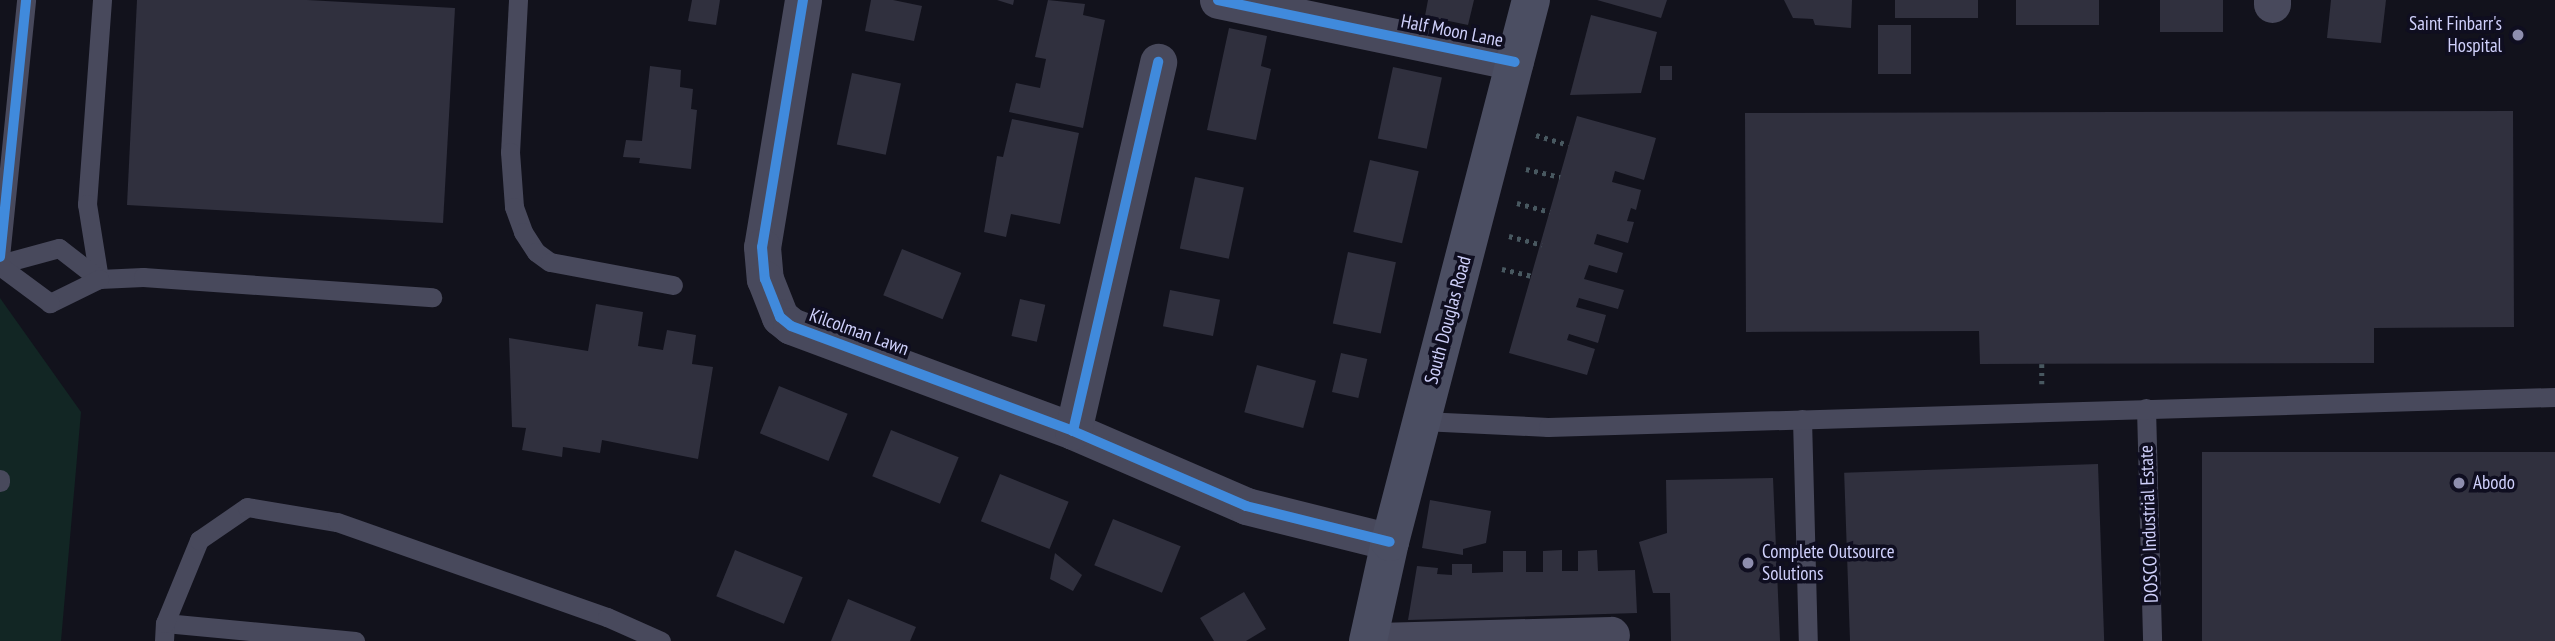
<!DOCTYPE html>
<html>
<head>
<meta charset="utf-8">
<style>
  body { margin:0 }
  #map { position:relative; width:2555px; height:641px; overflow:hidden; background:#12121c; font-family:"PT Sans Narrow",sans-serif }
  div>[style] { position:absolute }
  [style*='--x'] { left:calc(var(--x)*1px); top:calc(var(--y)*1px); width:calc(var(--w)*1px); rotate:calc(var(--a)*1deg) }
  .green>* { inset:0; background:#122624 }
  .building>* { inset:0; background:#30303e; transform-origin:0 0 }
  .path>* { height:4.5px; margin-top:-2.25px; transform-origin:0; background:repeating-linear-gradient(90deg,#485860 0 3.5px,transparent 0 8.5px) }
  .lane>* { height:19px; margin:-9.5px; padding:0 9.5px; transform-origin:9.5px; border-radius:9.5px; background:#48495c }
  .street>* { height:37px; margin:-18.5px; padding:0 18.5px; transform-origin:18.5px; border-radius:18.5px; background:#48495c }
  .secondary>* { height:38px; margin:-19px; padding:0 19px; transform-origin:19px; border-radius:19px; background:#4b4e62 }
  .cycleway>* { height:10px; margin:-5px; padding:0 5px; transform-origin:5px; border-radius:5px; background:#408adc }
  .dots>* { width:19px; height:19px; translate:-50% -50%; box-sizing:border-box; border:4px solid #0f0e20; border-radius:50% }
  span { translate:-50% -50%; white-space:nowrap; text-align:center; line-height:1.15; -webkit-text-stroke:7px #0f0e20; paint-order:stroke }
  .poi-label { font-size:19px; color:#d0d1fc }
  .right { translate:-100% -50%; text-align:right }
  .left { translate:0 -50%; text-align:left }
  .street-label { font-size:19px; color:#d0d1fc }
</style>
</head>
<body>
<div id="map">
  <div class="green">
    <i style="clip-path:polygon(0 298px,81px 412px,61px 641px,0 641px)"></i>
  </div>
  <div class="building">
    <i style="clip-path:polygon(137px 0,307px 0,455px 8px,443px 223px,127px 205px)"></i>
    <i style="clip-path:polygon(692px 0,720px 0,716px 25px,688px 21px)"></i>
    <i style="clip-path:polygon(871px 0,893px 0,922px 6px,914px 41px,865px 31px)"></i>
    <i style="clip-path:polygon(997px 0,1014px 0,1013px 5px)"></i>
    <i style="clip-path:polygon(1048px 0,1085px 4px,1083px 15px,1105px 20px,1083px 128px,1009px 112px,1016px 83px,1040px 88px,1046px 59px,1035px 57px)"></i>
    <i style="clip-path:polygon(1428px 0,1474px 0,1468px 25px,1425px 16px)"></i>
    <i style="clip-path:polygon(1597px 0,1667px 0,1661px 18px)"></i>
    <i style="clip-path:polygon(1784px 0,1852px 0,1851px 28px,1815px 25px,1813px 19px,1793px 18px)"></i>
    <i style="left:1895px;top:0;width:83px;height:18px"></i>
    <i style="left:2016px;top:0;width:83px;height:25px"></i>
    <i style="left:2160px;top:0;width:63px;height:32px"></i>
    <i style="clip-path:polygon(2331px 0,2386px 0,2381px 43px,2327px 38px)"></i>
    <i style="clip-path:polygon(1591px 15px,1657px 32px,1641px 93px,1570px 95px)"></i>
    <i style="left:1878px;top:25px;width:33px;height:49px"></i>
    <i style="clip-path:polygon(1229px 28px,1267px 36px,1261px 66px,1271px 69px,1256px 140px,1207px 130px)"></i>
    <i style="clip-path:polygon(650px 66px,681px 70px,680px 87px,693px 89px,691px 109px,697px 110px,691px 169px,639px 163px,640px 158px,623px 157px,626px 140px,642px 141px)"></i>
    <i style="left:1660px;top:66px;width:12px;height:14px"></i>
    <i style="left:1393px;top:67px;width:50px;height:73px;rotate:12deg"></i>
    <i style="left:852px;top:73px;width:50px;height:73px;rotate:12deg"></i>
    <i style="clip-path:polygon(2513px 111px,2514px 327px,2374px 328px,2374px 363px,1980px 364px,1979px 331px,1746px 332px,1745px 113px)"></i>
    <i style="clip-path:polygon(1577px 116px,1656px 138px,1644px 180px,1615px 171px,1612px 182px,1641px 190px,1636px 210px,1631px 208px,1627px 221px,1634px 222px,1628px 243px,1597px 234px,1594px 244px,1623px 253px,1617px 273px,1589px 265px,1584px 279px,1624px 290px,1618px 309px,1579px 298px,1576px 307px,1606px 315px,1598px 343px,1569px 334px,1567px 340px,1595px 349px,1587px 375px,1509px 353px)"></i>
    <i style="clip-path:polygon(1012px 119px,1079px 133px,1060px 224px,1011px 214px,1006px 237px,984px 232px,997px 156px,1003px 157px)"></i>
    <i style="left:1370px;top:160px;width:50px;height:74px;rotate:13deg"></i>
    <i style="left:1195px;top:177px;width:50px;height:73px;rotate:12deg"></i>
    <i style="left:902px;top:249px;width:64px;height:50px;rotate:22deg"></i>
    <i style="left:1348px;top:252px;width:49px;height:73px;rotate:12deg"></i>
    <i style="left:1170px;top:290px;width:51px;height:37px;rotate:11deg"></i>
    <i style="left:1020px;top:299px;width:26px;height:38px;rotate:13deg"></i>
    <i style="clip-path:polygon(596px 304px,643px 312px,638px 346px,663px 350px,667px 330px,696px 335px,692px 364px,713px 367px,698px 459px,602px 440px,600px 453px,563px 447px,562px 457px,522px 450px,526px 428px,512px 427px,509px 338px,588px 351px)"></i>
    <i style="left:1341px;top:353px;width:27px;height:40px;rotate:13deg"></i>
    <i style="left:1257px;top:365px;width:61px;height:49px;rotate:15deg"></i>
    <i style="left:779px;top:386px;width:74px;height:51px;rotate:22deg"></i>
    <i style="left:891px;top:430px;width:73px;height:50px;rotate:22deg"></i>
    <i style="left:2555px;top:452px;width:189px;height:353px;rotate:90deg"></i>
    <i style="left:2098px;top:464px;width:177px;height:254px;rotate:88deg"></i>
    <i style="left:1000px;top:474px;width:74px;height:51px;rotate:22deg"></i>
    <i style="clip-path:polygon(1773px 478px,1780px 641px,1671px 641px,1670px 593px,1653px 593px,1639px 542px,1667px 533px,1666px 480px)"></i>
    <i style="clip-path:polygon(1430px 500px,1491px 511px,1486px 543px,1463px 549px,1463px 555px,1422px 548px)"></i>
    <i style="left:1113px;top:519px;width:73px;height:50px;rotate:22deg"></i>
    <i style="left:735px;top:550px;width:73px;height:50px;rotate:22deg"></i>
    <i style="clip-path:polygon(1562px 550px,1562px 571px,1578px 571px,1578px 551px,1597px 550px,1598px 571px,1635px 570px,1637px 613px,1408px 620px,1417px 566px,1438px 568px,1437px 574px,1452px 575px,1452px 564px,1472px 564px,1472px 573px,1503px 572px,1503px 551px,1526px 551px,1526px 572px,1543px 572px,1543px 551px)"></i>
    <i style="clip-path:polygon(1055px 553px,1082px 575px,1073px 591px,1050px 579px)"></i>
    <i style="clip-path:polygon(1244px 592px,1266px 629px,1246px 641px,1214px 641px,1200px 618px)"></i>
    <i style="clip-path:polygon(848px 599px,916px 627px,910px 641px,831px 641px)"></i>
  </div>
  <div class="path">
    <i style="--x:1536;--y:135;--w:34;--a:17"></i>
    <i style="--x:1526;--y:169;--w:35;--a:13"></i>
    <i style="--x:1517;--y:203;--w:34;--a:15"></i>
    <i style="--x:1509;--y:236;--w:34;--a:15"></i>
    <i style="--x:1502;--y:269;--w:31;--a:13"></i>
    <i style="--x:2042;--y:364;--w:20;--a:90"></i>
  </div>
  <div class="lane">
    <i style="--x:102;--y:0;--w:205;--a:94.2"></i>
    <i style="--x:87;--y:204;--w:76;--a:80.9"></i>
    <i style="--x:99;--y:279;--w:44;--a:-2.6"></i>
    <i style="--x:143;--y:277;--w:290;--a:4"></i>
    <i style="--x:518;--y:0;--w:152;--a:93"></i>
    <i style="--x:510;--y:152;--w:55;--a:85.8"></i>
    <i style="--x:514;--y:207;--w:27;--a:70"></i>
    <i style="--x:523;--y:232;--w:24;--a:57"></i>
    <i style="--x:536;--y:252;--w:17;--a:36"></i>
    <i style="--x:550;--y:262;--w:125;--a:10.6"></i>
    <i style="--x:0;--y:257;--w:258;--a:-84.2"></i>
    <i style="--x:0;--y:264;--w:61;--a:-15.2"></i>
    <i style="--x:59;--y:248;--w:51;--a:37.8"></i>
    <i style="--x:99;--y:279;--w:55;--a:153.9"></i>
    <i style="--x:50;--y:303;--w:62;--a:-143.5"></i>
    <i style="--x:2146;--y:408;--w:233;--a:88.5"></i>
    <i style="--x:1802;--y:419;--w:222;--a:88.5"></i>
    <i style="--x:1422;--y:421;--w:126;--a:2.7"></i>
    <i style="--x:1548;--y:427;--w:1007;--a:-1.71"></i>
    <i style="--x:0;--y:479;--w:3;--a:90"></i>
    <i style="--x:165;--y:623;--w:191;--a:5.4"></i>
    <i style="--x:164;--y:641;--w:18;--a:-87"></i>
    <i style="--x:165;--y:623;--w:90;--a:-67.7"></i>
    <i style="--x:199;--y:540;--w:58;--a:-34.5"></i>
    <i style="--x:247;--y:507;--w:91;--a:9.5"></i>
    <i style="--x:337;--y:522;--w:286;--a:19.4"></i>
    <i style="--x:607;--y:617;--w:59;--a:24"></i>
  </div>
  <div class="street">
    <i style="--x:803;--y:0;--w:250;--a:99.4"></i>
    <i style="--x:762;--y:247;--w:32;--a:85"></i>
    <i style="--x:765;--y:279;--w:41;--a:68.5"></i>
    <i style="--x:780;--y:317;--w:14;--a:39"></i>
    <i style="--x:791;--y:326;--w:301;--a:20.4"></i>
    <i style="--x:1073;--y:431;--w:189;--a:23.4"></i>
    <i style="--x:1246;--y:506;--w:148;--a:14"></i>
    <i style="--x:1218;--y:0;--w:303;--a:11.8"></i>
    <i style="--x:2272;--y:4;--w:4;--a:-90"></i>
    <i style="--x:1073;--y:431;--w:379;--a:-77"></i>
    <i style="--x:1377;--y:641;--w:234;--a:-1.5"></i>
  </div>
  <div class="secondary">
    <i style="--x:1368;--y:641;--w:101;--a:-77.5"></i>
    <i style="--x:1390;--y:542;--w:560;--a:-75.42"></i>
  </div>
  <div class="cycleway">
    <i style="--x:803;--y:0;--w:250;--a:99.4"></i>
    <i style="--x:762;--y:247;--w:32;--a:85"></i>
    <i style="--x:765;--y:279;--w:41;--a:68.5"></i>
    <i style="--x:780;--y:317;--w:14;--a:39"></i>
    <i style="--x:791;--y:326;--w:301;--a:20.4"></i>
    <i style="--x:1073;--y:431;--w:189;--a:23.4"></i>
    <i style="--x:1246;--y:506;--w:148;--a:14"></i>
    <i style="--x:1218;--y:0;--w:303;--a:11.8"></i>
    <i style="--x:0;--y:257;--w:258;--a:-84.2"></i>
    <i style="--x:1073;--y:431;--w:379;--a:-77"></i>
  </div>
  <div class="dots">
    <i style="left:2518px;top:35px;background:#8e8eae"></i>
    <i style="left:2459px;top:483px;background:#8e8eae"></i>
    <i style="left:1748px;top:563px;background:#8e8eae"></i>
  </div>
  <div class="poi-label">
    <span class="right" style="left:2502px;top:35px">Saint Finbarr's<br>Hospital</span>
    <span class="left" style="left:2473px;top:483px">Abodo</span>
    <span class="left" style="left:1762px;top:563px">Complete Outsource<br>Solutions</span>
  </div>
  <div class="street-label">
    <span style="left:1452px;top:31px;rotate:11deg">Half Moon Lane</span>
    <span style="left:1448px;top:320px;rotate:-75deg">South Douglas Road</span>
    <span style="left:859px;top:332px;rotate:20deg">Kilcolman Lawn</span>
    <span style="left:2149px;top:524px;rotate:-92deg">DOSCO Industrial Estate</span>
  </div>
</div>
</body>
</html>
